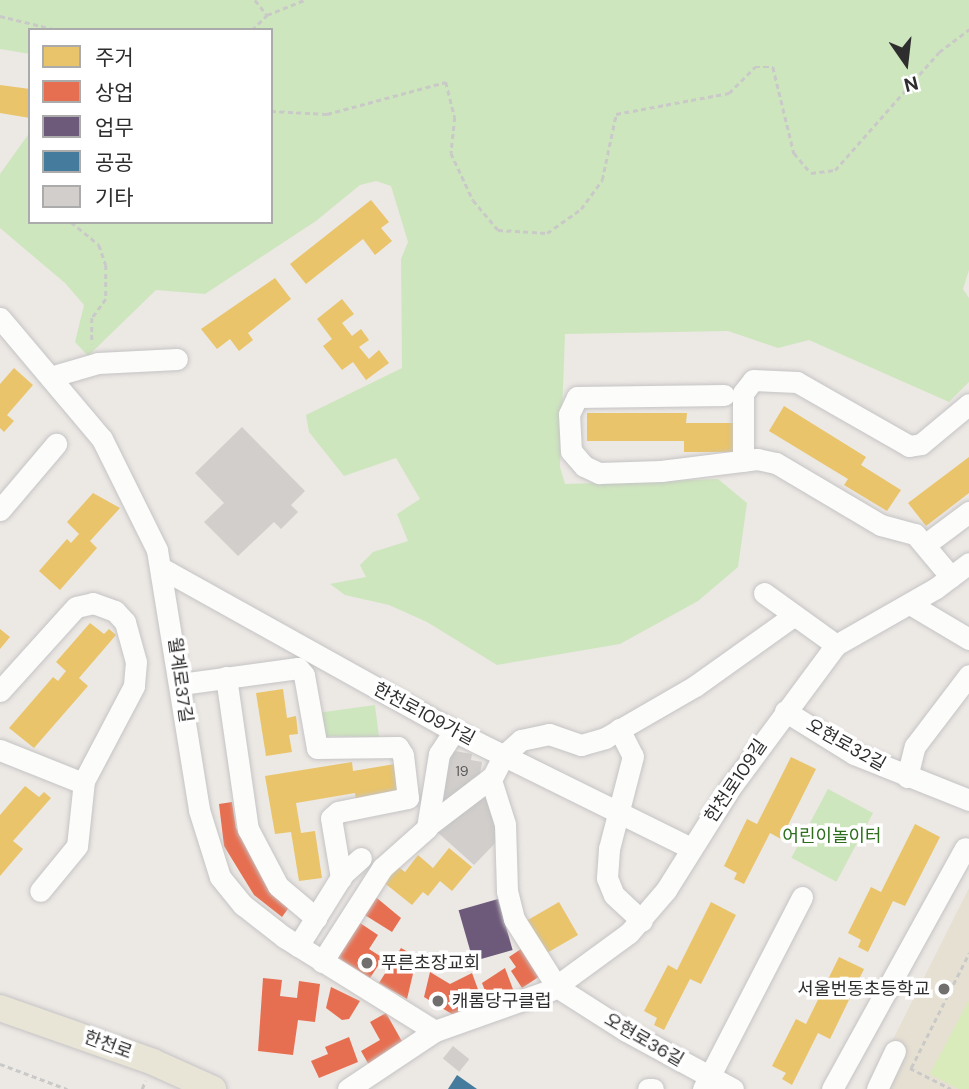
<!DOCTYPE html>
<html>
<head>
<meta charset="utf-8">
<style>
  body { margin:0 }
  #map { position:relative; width:969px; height:1089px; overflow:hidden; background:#ece8e4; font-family:"DM Sans","Noto Sans KR",sans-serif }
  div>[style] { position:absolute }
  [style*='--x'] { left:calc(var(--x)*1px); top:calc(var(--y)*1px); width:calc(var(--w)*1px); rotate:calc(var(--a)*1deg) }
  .education>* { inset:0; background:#e6e0d3 }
  .green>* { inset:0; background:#cee6be; transform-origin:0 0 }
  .pitch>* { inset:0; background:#d9eabb }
  .homes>* { inset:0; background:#e9c46a; transform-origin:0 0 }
  .shops>* { inset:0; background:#e76f51 }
  .offices>* { inset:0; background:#6d597a; transform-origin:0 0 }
  .public>* { inset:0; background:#457b9d }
  .building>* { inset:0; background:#d1cecb; transform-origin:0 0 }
  .path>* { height:2.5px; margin-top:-1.25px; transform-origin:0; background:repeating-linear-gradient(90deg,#c9c9c8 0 5px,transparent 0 8.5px) }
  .roads { filter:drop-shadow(0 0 2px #c5c4c5) drop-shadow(0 0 2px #c5c4c5) }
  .minor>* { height:21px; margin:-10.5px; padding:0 10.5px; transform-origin:10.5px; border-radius:10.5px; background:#fcfcfb }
  .major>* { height:26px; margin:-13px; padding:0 13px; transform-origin:13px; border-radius:13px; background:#e8e4d6 }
  .dots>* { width:19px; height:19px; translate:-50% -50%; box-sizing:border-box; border:4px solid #fff; border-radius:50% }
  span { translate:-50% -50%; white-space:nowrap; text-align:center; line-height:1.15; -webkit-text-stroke:7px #fff; paint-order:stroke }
  .number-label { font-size:14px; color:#585857 }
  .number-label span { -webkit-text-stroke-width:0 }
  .street-label { font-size:18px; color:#2e2e2e }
  .park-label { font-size:18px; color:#2c6e1b }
  .poi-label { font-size:18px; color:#2e2e2e }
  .left { translate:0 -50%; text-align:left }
  .right { translate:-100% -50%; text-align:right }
  .legend { position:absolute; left:28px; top:28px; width:245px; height:196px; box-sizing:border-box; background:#fff; border:2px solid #ababab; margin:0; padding:9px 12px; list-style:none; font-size:21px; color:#2e2e2e }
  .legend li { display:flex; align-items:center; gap:14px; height:35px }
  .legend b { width:35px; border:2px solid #ababab }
  .north { position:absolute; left:871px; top:28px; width:70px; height:70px; -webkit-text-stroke:5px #fff; paint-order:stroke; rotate:166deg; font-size:19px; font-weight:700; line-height:28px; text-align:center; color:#2e2e2e }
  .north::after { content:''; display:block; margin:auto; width:24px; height:32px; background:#2e2e2e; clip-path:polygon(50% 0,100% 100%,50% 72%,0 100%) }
</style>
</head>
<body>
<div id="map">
  <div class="education">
    <i style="clip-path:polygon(969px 888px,969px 1089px,868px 1089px)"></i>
  </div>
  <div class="green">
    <i style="clip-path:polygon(0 0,969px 0,969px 270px,963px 289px,969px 298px,969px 382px,949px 402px,809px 340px,778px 348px,728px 331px,565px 334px,560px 467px,565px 484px,718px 479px,747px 503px,738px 567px,698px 601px,620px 644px,497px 665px,427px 622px,389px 605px,345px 595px,330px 584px,366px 577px,360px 565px,373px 552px,408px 541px,397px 514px,420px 499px,396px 458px,344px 476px,309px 432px,306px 415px,402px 368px,401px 259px,408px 242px,391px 186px,376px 181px,360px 185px,316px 221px,205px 294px,156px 290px,88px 356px,75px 342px,84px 305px,65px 283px,0 228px,0 174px,30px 132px,30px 222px,271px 222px,271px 30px,30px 30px,30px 54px,0 49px)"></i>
    <i style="clip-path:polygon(375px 705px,379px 737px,323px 736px,317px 713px)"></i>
    <i style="left:828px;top:789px;width:51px;height:78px;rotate:28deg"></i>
  </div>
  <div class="pitch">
    <i style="clip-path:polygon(969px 1000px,969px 1089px,959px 1089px,930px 1074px)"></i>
  </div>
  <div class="homes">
    <i style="clip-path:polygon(0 85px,30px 89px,30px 118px,0 113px)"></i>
    <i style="clip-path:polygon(371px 200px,389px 222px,381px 228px,392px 241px,375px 255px,363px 239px,306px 284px,290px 264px)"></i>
    <i style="clip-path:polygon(275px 278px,291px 299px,248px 333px,253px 340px,239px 351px,230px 339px,217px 349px,201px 329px)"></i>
    <i style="clip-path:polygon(342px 299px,354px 314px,342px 323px,352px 336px,361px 329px,369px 340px,359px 347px,369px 359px,379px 350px,389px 363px,366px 380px,353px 362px,342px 370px,323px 346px,332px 339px,317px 319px)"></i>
    <i style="clip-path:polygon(14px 368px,33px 385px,7px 415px,14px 421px,4px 432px,0 428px,0 384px)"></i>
    <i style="clip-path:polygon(784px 406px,866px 457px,861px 465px,901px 490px,887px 511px,844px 485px,848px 479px,769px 431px)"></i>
    <i style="clip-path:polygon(587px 413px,687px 413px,686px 423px,733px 423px,733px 452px,684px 452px,684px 441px,587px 441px)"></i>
    <i style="clip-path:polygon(969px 457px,969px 493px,926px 526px,908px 503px)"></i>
    <i style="clip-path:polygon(93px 493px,120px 508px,90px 541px,97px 548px,60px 590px,39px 571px,67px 539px,71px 543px,79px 534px,67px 522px)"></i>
    <i style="clip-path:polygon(90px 623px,104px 634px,109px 629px,116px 635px,79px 678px,88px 686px,34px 748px,9px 728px,53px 677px,58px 681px,66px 671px,56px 662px)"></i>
    <i style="clip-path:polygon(0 629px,10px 637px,0 649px)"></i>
    <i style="clip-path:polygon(283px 689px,287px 718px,296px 716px,298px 734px,289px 735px,292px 752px,266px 756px,256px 693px)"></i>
    <i style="clip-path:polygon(791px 757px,816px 769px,781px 839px,770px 833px,744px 884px,734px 879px,737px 873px,724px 866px,747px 819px,757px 824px)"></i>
    <i style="clip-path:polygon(352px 762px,353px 771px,395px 764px,400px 794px,356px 801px,355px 793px,296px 803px,301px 833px,315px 831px,322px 878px,299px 881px,291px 832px,275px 834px,265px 776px)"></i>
    <i style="clip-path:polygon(25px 786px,39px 797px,44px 792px,51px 798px,13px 841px,23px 849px,0 876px,0 815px)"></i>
    <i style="clip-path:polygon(915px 824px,940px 837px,905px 906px,893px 901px,868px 952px,858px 947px,861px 940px,848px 933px,871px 887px,881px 892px)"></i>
    <i style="clip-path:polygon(449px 848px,472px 867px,452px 891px,440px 881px,428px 896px,423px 892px,412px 905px,382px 881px,396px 865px,405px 872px,418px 855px,433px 868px)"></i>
    <i style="left:559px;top:902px;width:38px;height:42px;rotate:60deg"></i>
    <i style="clip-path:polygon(711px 902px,736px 915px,701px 984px,690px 979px,664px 1030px,654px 1025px,657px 1018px,644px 1011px,668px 965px,677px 970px)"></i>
    <i style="clip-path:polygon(839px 957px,864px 969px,830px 1039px,818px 1033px,792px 1085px,782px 1079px,786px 1073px,772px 1066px,796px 1019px,806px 1024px)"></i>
  </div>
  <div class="shops">
    <i style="clip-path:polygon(232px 802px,236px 828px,273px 892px,290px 906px,282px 917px,254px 895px,224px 846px,219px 804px)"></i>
    <i style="clip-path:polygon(372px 894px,401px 918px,392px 932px,360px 912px)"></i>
    <i style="clip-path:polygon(360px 923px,378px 935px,369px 949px,383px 958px,370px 978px,337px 957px)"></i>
    <i style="clip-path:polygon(524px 947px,543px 974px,522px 988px,511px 971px,516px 967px,509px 957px)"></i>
    <i style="clip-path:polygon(401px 948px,417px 957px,407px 999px,379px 983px)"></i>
    <i style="clip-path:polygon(505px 968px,514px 992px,489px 1001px,482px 983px)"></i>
    <i style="clip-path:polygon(430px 972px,450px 984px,472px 973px,483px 1003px,455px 1016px,424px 997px)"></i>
    <i style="clip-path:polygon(263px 978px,282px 980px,280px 996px,297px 998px,299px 981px,320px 984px,315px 1022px,298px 1020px,293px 1055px,258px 1051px)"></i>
    <i style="clip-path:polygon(331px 987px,360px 1001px,349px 1019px,342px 1020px,326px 1008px)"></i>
    <i style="clip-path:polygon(386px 1013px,404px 1045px,369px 1065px,361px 1051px,380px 1040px,370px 1022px)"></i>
    <i style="clip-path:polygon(349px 1037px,358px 1062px,319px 1078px,311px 1061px,328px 1054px,325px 1047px)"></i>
  </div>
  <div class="offices">
    <i style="left:498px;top:899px;width:53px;height:41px;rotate:74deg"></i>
  </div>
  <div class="public">
    <i style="clip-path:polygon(457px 1075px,477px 1089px,448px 1089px)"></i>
  </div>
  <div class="building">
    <i style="clip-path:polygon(242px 427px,305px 491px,291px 505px,298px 512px,281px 529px,274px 522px,238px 556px,204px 522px,224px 503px,195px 473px)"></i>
    <i style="clip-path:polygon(443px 749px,472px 754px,471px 760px,482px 762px,479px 780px,447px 804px,439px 802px)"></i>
    <i style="clip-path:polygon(481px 791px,490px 797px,503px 835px,474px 865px,435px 830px)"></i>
    <i style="left:453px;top:1046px;width:21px;height:16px;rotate:39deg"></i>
  </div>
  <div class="path">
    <i style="--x:255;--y:0;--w:19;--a:51"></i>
    <i style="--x:0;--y:16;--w:59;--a:13.8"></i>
    <i style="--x:252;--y:30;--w:21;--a:-45"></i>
    <i style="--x:267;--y:15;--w:40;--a:-22"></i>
    <i style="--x:271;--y:111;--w:56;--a:3.1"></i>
    <i style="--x:327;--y:114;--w:123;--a:-15.1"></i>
    <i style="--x:446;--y:82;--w:36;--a:76"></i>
    <i style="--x:455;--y:117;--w:36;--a:96"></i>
    <i style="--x:451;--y:153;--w:52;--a:64.9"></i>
    <i style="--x:473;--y:200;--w:39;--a:50"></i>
    <i style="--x:498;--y:230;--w:49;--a:3.5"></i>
    <i style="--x:547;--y:233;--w:42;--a:-35.2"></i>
    <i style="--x:581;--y:209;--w:36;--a:-54"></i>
    <i style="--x:602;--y:180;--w:67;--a:-78"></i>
    <i style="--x:616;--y:114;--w:115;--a:-10.5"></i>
    <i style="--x:729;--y:93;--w:37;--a:-45"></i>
    <i style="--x:755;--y:67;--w:18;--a:0"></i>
    <i style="--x:773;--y:67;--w:89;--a:76.3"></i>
    <i style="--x:794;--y:153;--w:26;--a:50"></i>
    <i style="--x:811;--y:173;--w:24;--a:-7"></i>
    <i style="--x:835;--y:170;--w:157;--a:-48.6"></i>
    <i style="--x:939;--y:52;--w:38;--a:-37"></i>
    <i style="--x:71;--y:222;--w:36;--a:39"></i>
    <i style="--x:99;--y:245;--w:21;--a:71"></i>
    <i style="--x:106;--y:265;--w:34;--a:90"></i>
    <i style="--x:106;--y:299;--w:24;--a:126"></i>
    <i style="--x:92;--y:318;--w:26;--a:90"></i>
    <i style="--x:0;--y:1064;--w:72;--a:20.5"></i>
    <i style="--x:910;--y:1068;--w:46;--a:27.1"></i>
    <i style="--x:911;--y:1068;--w:129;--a:-63.2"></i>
    <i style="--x:142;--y:1089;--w:9;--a:-69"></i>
  </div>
  <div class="roads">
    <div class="minor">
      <i style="--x:0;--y:318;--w:158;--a:49.9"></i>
      <i style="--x:102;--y:439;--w:124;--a:63.6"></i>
      <i style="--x:157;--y:550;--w:263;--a:80.8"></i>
      <i style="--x:199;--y:810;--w:70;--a:72.6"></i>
      <i style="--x:220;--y:877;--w:36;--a:51"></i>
      <i style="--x:243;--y:905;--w:52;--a:38"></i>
      <i style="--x:284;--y:937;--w:178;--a:31.9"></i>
      <i style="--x:50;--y:377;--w:50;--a:-16.3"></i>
      <i style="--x:98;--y:363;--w:79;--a:-2.9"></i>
      <i style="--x:724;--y:395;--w:147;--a:179.2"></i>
      <i style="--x:577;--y:397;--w:19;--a:115"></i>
      <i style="--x:569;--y:414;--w:37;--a:87"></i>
      <i style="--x:571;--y:451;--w:20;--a:49"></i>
      <i style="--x:584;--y:466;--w:17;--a:25"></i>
      <i style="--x:599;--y:473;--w:62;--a:-1.8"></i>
      <i style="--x:661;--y:471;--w:97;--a:-7.1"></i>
      <i style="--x:757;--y:459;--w:19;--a:12"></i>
      <i style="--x:776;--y:463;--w:122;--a:30.6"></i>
      <i style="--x:881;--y:525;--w:35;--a:15"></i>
      <i style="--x:915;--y:534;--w:56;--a:50.1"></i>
      <i style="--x:743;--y:461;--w:68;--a:-90"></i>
      <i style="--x:743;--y:393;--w:16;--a:-52"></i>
      <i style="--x:753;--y:380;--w:44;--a:2.6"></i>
      <i style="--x:797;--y:382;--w:129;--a:29.7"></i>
      <i style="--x:909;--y:446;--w:12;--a:-9"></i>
      <i style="--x:921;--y:444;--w:62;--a:-39.8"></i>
      <i style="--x:0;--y:510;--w:87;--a:-49.7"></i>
      <i style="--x:926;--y:544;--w:54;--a:-36.7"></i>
      <i style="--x:163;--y:569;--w:333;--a:29.1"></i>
      <i style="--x:454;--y:731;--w:264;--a:26.3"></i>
      <i style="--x:764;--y:593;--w:89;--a:35.8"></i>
      <i style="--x:910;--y:604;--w:69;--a:30.7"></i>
      <i style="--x:226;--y:677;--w:154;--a:81.8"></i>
      <i style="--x:248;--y:829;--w:64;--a:62.2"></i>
      <i style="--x:278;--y:886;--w:50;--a:40.1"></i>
      <i style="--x:181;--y:684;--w:118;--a:-7.8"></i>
      <i style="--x:298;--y:668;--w:9;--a:49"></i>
      <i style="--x:304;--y:675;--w:74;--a:79.9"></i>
      <i style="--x:317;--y:748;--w:81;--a:-0.7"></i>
      <i style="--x:398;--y:747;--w:9;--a:58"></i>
      <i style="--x:403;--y:755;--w:43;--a:83.4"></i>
      <i style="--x:408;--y:798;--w:71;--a:168.7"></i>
      <i style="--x:338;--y:812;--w:9;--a:139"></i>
      <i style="--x:331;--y:818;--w:61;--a:80.5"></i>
      <i style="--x:0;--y:691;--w:113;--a:-47.9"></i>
      <i style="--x:76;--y:607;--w:17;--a:-13"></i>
      <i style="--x:93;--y:603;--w:23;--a:20"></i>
      <i style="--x:115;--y:611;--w:15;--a:48"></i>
      <i style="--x:125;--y:622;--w:41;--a:74.6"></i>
      <i style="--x:136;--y:662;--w:24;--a:95"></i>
      <i style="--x:134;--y:686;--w:107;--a:117.8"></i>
      <i style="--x:84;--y:781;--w:65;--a:96.1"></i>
      <i style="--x:77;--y:846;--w:58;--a:129.4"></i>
      <i style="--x:785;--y:711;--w:81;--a:31.9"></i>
      <i style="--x:854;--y:754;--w:124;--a:21.8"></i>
      <i style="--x:619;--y:729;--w:30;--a:63"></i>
      <i style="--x:633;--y:756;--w:96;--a:104.5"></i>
      <i style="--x:609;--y:849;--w:29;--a:94"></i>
      <i style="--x:607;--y:878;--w:18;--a:68"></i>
      <i style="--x:614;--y:895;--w:38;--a:43"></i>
      <i style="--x:0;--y:750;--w:89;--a:21.7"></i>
      <i style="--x:907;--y:777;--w:32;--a:-76"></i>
      <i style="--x:915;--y:746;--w:89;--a:-52.7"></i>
      <i style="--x:429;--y:825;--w:79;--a:-37.3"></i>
      <i style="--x:298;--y:946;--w:85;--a:-58"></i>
      <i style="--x:343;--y:874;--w:24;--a:-42"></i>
      <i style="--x:322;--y:962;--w:112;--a:-57.4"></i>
      <i style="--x:382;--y:868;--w:60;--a:-41.6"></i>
      <i style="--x:427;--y:828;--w:75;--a:-80.8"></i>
      <i style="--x:439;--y:754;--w:27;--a:-57"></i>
      <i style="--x:348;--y:1089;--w:105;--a:-33.7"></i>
      <i style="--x:435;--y:1031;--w:123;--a:-19.5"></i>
      <i style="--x:551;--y:990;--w:97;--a:-36.2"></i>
      <i style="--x:629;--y:933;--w:57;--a:-49.3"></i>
      <i style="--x:666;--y:890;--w:120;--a:-57.9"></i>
      <i style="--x:730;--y:788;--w:178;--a:-53.5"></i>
      <i style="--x:836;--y:645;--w:115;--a:-29.7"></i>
      <i style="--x:936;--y:588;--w:41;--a:-37.1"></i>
      <i style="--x:648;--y:1089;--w:5;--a:0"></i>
      <i style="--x:703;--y:1089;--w:216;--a:-62.7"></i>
      <i style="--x:733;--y:1089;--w:122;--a:-151.5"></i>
      <i style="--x:626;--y:1031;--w:82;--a:-147.5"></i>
      <i style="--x:557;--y:987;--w:80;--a:-122.3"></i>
      <i style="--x:514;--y:919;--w:29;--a:-104"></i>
      <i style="--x:507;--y:891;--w:67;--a:-91.7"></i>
      <i style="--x:505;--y:824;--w:46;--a:-107.7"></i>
      <i style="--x:491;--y:780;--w:27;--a:-63"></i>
      <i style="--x:503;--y:756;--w:24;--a:-42"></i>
      <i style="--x:521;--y:740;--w:29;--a:-12"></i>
      <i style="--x:549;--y:734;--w:34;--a:19"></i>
      <i style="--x:581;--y:745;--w:25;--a:-16"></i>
      <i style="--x:605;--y:738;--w:104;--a:-30"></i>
      <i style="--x:695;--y:686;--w:120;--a:-35.5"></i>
      <i style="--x:832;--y:1089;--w:275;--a:-61.1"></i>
      <i style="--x:877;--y:1089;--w:42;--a:-64.7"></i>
    </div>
    <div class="major">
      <i style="--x:0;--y:1008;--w:162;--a:19.4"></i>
      <i style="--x:153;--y:1062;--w:66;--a:24.2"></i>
    </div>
  </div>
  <div class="dots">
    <i style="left:367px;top:963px;background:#706f6e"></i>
    <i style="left:944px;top:989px;background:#706f6e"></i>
    <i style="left:438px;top:1001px;background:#706f6e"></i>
  </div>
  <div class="number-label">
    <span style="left:462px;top:771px">19</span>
  </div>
  <div class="street-label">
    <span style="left:180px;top:680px;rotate:82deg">월계로37길</span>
    <span style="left:424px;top:714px;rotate:28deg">한천로109가길</span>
    <span style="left:846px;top:745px;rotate:29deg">오현로32길</span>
    <span style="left:736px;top:781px;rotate:-56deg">한천로109길</span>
    <span style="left:644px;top:1040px;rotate:30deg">오현로36길</span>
    <span style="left:108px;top:1045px;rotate:20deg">한천로</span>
  </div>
  <div class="park-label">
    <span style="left:832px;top:836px">어린이놀이터</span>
  </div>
  <div class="poi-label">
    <span class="left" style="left:381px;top:963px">푸른초장교회</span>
    <span class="right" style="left:930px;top:989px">서울번동초등학교</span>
    <span class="left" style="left:452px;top:1001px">캐롬당구클럽</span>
  </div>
  <ul class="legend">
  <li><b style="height:19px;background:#e9c46a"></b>주거</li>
  <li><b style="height:19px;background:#e76f51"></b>상업</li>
  <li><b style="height:19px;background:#6d597a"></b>업무</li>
  <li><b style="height:19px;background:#457b9d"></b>공공</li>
  <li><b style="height:19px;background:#d1cecb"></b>기타</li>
  </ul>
  <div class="north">N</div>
</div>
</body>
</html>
